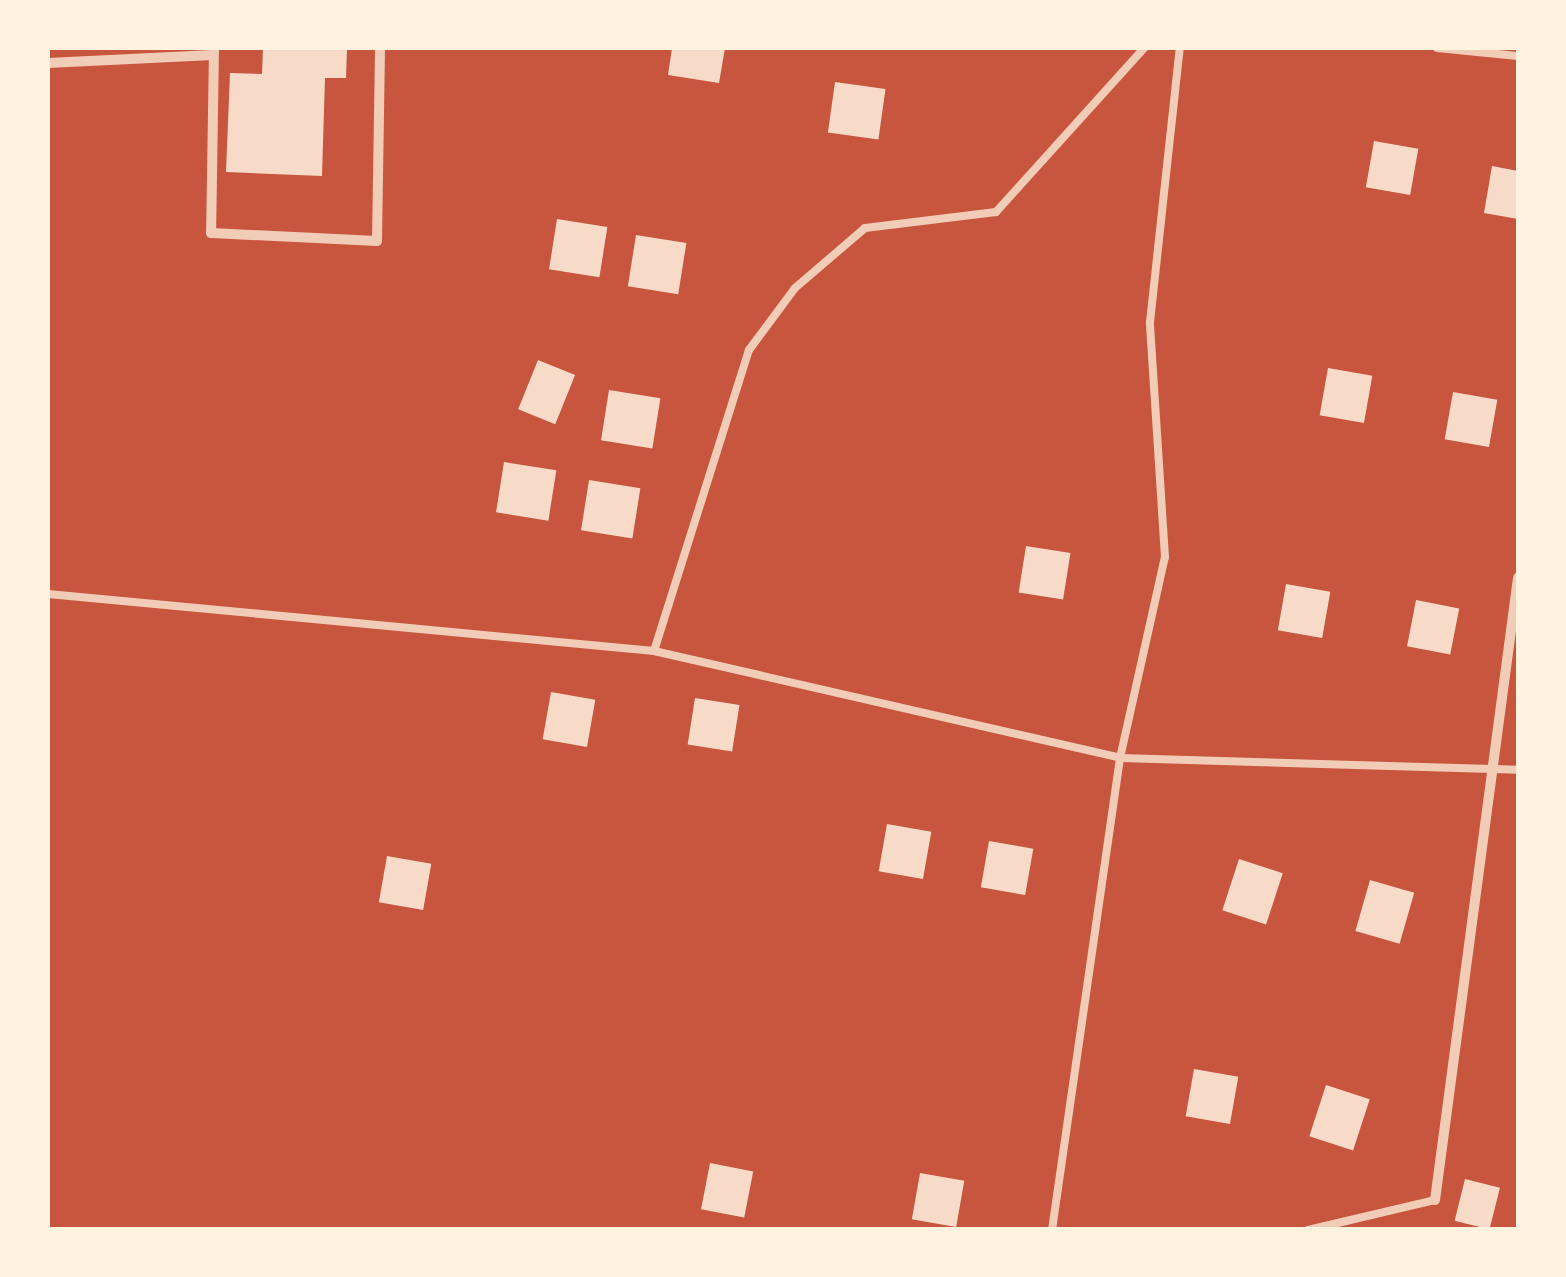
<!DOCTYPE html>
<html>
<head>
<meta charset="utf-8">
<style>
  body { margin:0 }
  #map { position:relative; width:1566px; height:1277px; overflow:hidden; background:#c8553d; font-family:Georgia,serif }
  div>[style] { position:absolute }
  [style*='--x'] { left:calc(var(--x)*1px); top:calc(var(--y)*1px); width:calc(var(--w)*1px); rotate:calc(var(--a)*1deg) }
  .building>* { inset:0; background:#f7dbc8; transform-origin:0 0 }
  .service>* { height:8px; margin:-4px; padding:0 4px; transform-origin:4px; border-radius:4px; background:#f1ccb7 }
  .minor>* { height:10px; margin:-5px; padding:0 5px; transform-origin:5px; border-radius:5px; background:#f1ccb7 }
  span { translate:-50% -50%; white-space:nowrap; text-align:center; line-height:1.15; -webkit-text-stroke:8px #fff3e0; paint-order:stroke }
  .frame { position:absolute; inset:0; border:50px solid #fff3e0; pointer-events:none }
</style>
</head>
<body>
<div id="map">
  <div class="building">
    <i style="clip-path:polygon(263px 48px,347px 48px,346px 78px,325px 78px,322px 176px,226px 172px,230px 73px,262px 74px)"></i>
    <i style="clip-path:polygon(672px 48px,725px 48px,719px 83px,668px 75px)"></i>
    <i style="left:835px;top:82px;width:51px;height:51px;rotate:8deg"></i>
    <i style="left:1374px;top:141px;width:45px;height:47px;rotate:10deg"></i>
    <i style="clip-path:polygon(1492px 166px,1518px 171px,1518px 219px,1484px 213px)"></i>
    <i style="left:557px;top:219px;width:51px;height:51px;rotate:9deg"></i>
    <i style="left:636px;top:235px;width:51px;height:52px;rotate:9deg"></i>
    <i style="left:538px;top:360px;width:40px;height:53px;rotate:22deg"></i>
    <i style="left:1328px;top:368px;width:45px;height:48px;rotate:10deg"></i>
    <i style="left:609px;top:390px;width:52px;height:51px;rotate:9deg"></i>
    <i style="left:1453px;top:392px;width:45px;height:48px;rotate:10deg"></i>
    <i style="left:504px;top:462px;width:53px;height:51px;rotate:9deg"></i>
    <i style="left:589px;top:480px;width:52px;height:51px;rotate:9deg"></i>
    <i style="left:1026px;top:546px;width:45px;height:47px;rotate:9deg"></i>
    <i style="left:1286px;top:584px;width:45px;height:47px;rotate:10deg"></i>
    <i style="left:1416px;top:600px;width:44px;height:47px;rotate:11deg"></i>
    <i style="left:551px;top:692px;width:45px;height:48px;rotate:10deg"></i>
    <i style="left:695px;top:698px;width:45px;height:47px;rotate:9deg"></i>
    <i style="left:887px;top:824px;width:45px;height:48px;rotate:10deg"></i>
    <i style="left:989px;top:841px;width:45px;height:47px;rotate:10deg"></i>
    <i style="left:387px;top:856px;width:45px;height:47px;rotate:10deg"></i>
    <i style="left:1239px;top:859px;width:46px;height:54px;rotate:18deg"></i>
    <i style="left:1370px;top:880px;width:46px;height:53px;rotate:16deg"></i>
    <i style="left:1194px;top:1069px;width:45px;height:48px;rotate:10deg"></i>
    <i style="left:1326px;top:1085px;width:46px;height:54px;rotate:18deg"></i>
    <i style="left:710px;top:1163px;width:44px;height:47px;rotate:11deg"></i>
    <i style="left:920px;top:1173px;width:45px;height:47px;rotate:10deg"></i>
    <i style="left:1465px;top:1179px;width:36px;height:43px;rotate:14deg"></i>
  </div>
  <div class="service">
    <i style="--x:1437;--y:48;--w:81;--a:5.6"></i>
    <i style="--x:48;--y:594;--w:609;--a:5.37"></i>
    <i style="--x:654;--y:651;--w:478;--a:12.9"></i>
    <i style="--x:1120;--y:758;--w:398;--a:1.7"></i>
    <i style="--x:654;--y:651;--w:316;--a:-72.5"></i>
    <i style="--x:749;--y:350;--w:77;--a:-53.4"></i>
    <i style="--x:795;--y:288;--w:92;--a:-40.6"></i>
    <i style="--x:865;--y:228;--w:132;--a:-7"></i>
    <i style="--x:996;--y:212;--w:221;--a:-47.9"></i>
    <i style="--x:1052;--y:1230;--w:477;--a:-81.8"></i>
    <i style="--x:1120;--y:758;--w:206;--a:-77.4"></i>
    <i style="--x:1165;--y:557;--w:235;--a:-93.7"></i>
    <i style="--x:1150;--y:322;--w:276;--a:-83.8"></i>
    <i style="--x:1308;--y:1230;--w:130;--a:-13.3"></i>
  </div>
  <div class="minor">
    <i style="--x:214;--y:48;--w:185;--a:90.9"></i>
    <i style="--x:211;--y:233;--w:166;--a:2.8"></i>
    <i style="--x:377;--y:241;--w:193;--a:-89.1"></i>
    <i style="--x:48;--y:63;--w:165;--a:-2.8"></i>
    <i style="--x:1435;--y:1200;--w:628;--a:-82.4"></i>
  </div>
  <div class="frame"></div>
</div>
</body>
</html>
